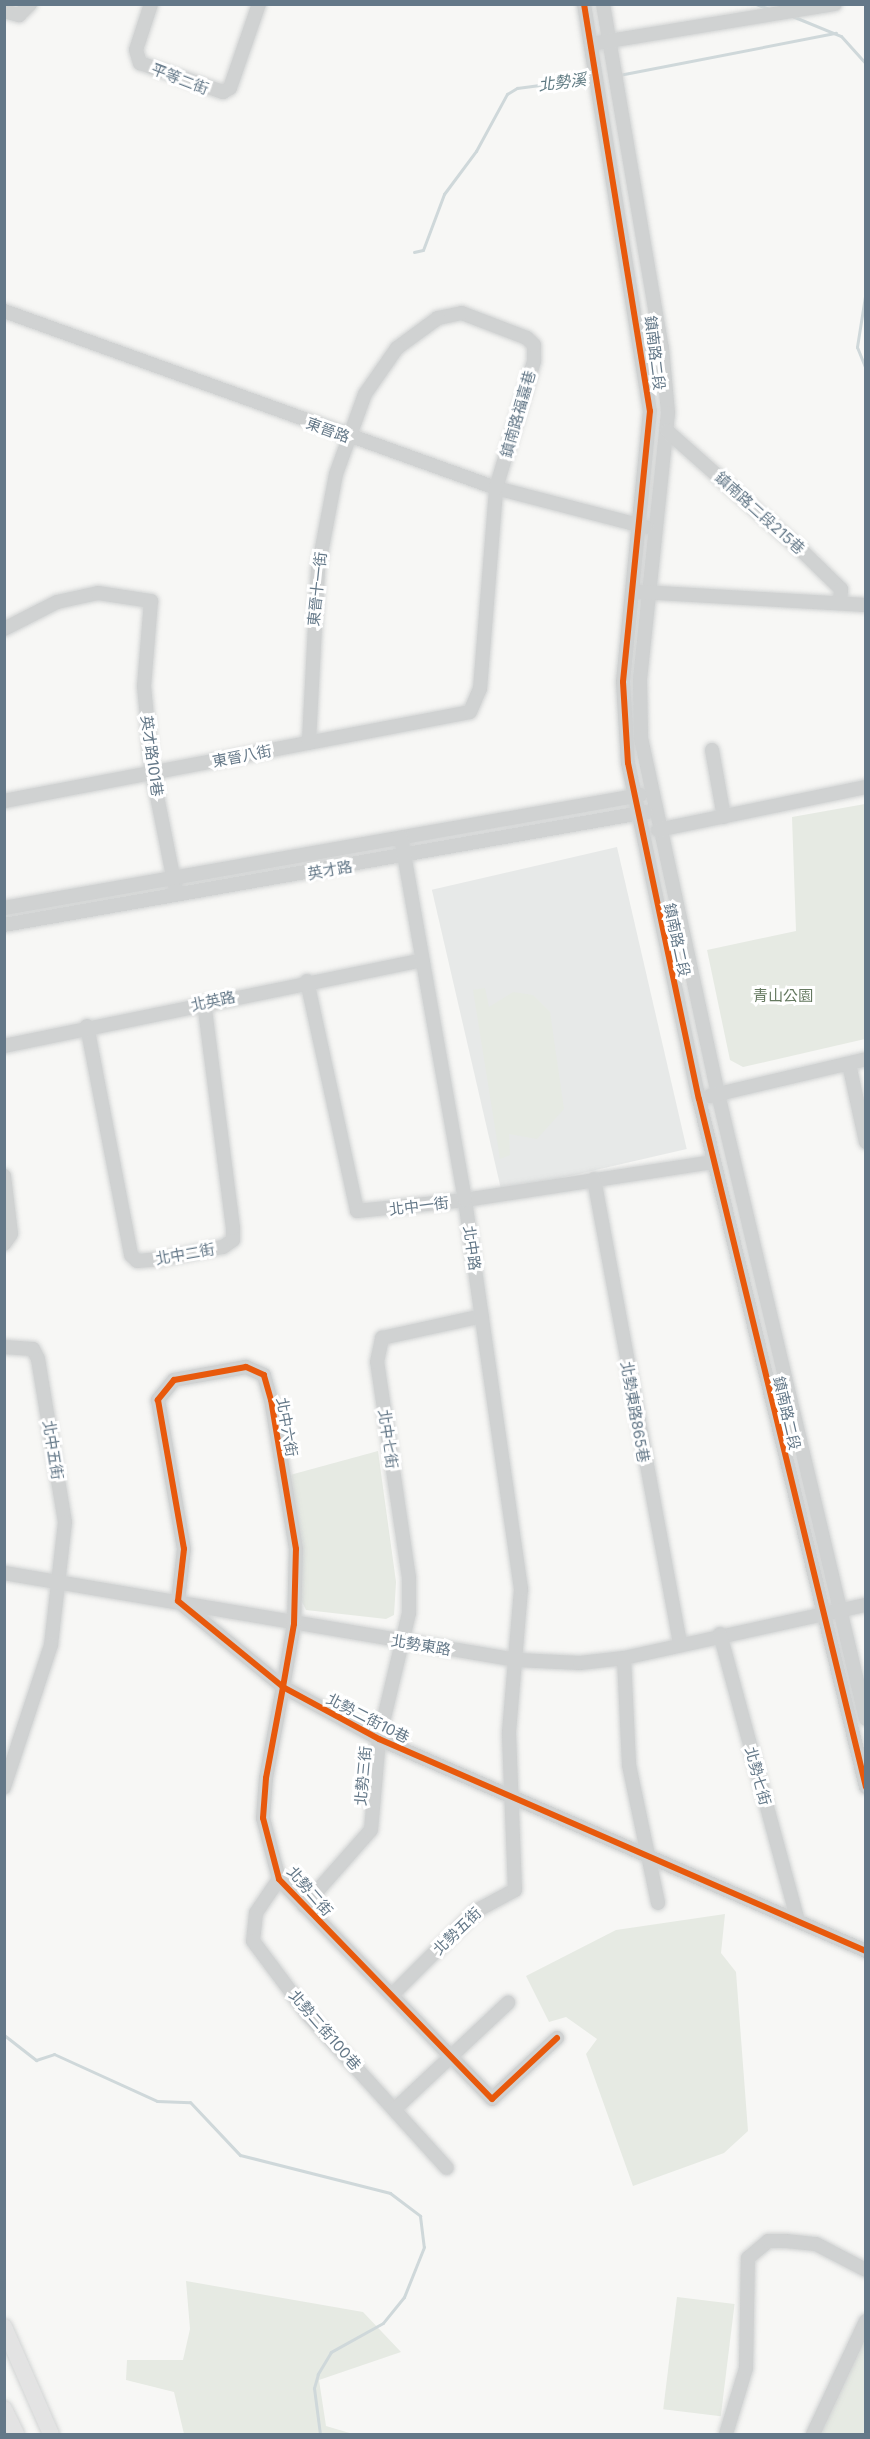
<!DOCTYPE html>
<html>
<head>
<meta charset="utf-8">
<style>
  body { margin:0 }
  #map { position:relative; width:870px; height:2439px; overflow:hidden; background:#f7f7f5; font-family:Inter,"Noto Sans TC",sans-serif }
  div>[style] { position:absolute }
  [style*='--x'] { left:calc(var(--x)*1px); top:calc(var(--y)*1px); width:calc(var(--w)*1px); rotate:calc(var(--a)*1deg) }
  .built>* { inset:0; background:#e7e9e8; transform-origin:0 0 }
  .green>* { inset:0; background:#e6eae3; transform-origin:0 0 }
  .stream>* { height:3px; margin:-1.5px; padding:0 1.5px; transform-origin:1.5px; border-radius:1.5px; background:#cfd8da }
  .roads { filter:drop-shadow(0 0 2px #d2d4d4) drop-shadow(0 0 2px #d2d4d4) }
  .minor>* { height:14px; margin:-7px; padding:0 7px; transform-origin:7px; border-radius:7px; background:#d0d2d2 }
  .major>* { height:16px; margin:-8px; padding:0 8px; transform-origin:8px; border-radius:8px; background:#e3e3e3 }
  .cycleway>* { height:6px; margin:-3px; padding:0 3px; transform-origin:3px; border-radius:3px; background:#e8590c }
  span { translate:-50% -50%; white-space:nowrap; text-align:center; line-height:1.15; -webkit-text-stroke:6px #fff; paint-order:stroke }
  .street-label { font-size:15px; color:#647888 }
  .park-label { font-size:15px; color:#657960 }
  .water-label { font-size:16px; color:#607b83; font-style:italic }
  .frame { position:absolute; inset:0; border:6px solid #647888; pointer-events:none }
</style>
</head>
<body>
<div id="map">
  <div class="built">
    <i style="left:617px;top:847px;width:310px;height:190px;rotate:77deg"></i>
  </div>
  <div class="green">
    <i style="clip-path:polygon(865px 804px,865px 1039px,743px 1067px,730px 1060px,707px 950px,796px 931px,792px 817px)"></i>
    <i style="clip-path:polygon(485px 988px,489px 1007px,513px 992px,533px 995px,550px 1012px,564px 1109px,537px 1139px,509px 1134px,510px 1155px,500px 1159px,473px 990px)"></i>
    <i style="clip-path:polygon(378px 1451px,396px 1582px,394px 1615px,386px 1619px,306px 1610px,299px 1596px,290px 1475px)"></i>
    <i style="clip-path:polygon(725px 1914px,721px 1953px,736px 1972px,748px 2131px,724px 2153px,633px 2186px,586px 2054px,597px 2039px,566px 2017px,549px 2022px,526px 1976px,616px 1930px)"></i>
    <i style="clip-path:polygon(186px 2281px,363px 2312px,401px 2352px,319px 2380px,326px 2426px,353px 2434px,184px 2434px,174px 2392px,126px 2380px,127px 2360px,183px 2360px,190px 2329px)"></i>
    <i style="left:677px;top:2297px;width:58px;height:113px;rotate:7deg"></i>
    <i style="clip-path:polygon(865px 2330px,865px 2434px,817px 2434px)"></i>
  </div>
  <div class="stream">
    <i style="--x:756;--y:4;--w:14;--a:21"></i>
    <i style="--x:792;--y:16;--w:53;--a:22.2"></i>
    <i style="--x:841;--y:36;--w:38;--a:48"></i>
    <i style="--x:619;--y:75;--w:221;--a:-11"></i>
    <i style="--x:414;--y:252;--w:9;--a:-13"></i>
    <i style="--x:423;--y:250;--w:60;--a:-69.4"></i>
    <i style="--x:444;--y:194;--w:54;--a:-53.3"></i>
    <i style="--x:476;--y:151;--w:65;--a:-61.5"></i>
    <i style="--x:507;--y:94;--w:12;--a:-31"></i>
    <i style="--x:517;--y:88;--w:76;--a:-7.6"></i>
    <i style="--x:866;--y:290;--w:58;--a:99"></i>
    <i style="--x:857;--y:347;--w:24;--a:68"></i>
    <i style="--x:4;--y:2035;--w:41;--a:38"></i>
    <i style="--x:36;--y:2060;--w:19;--a:-18"></i>
    <i style="--x:54;--y:2054;--w:113;--a:24.5"></i>
    <i style="--x:157;--y:2101;--w:33;--a:2"></i>
    <i style="--x:190;--y:2102;--w:73;--a:46.7"></i>
    <i style="--x:240;--y:2155;--w:155;--a:14.2"></i>
    <i style="--x:390;--y:2193;--w:38;--a:37"></i>
    <i style="--x:420;--y:2216;--w:31;--a:83"></i>
    <i style="--x:424;--y:2247;--w:54;--a:111.8"></i>
    <i style="--x:404;--y:2297;--w:33;--a:129"></i>
    <i style="--x:383;--y:2323;--w:60;--a:150.9"></i>
    <i style="--x:331;--y:2352;--w:26;--a:121"></i>
    <i style="--x:318;--y:2374;--w:15;--a:106"></i>
    <i style="--x:314;--y:2388;--w:46;--a:82.6"></i>
  </div>
  <div class="roads">
    <div class="minor">
      <i style="--x:151;--y:4;--w:48;--a:108.1"></i>
      <i style="--x:136;--y:50;--w:14;--a:73"></i>
      <i style="--x:140;--y:63;--w:88;--a:19.3"></i>
      <i style="--x:223;--y:92;--w:8;--a:-30"></i>
      <i style="--x:230;--y:88;--w:89;--a:-71"></i>
      <i style="--x:584;--y:4;--w:412;--a:80.8"></i>
      <i style="--x:650;--y:411;--w:272;--a:95.7"></i>
      <i style="--x:623;--y:682;--w:81;--a:86.5"></i>
      <i style="--x:628;--y:763;--w:343;--a:78.1"></i>
      <i style="--x:699;--y:1099;--w:708;--a:76.36"></i>
      <i style="--x:603;--y:4;--w:349;--a:80.3"></i>
      <i style="--x:662;--y:348;--w:65;--a:84.7"></i>
      <i style="--x:668;--y:413;--w:267;--a:96"></i>
      <i style="--x:640;--y:679;--w:59;--a:89"></i>
      <i style="--x:641;--y:738;--w:364;--a:77.8"></i>
      <i style="--x:718;--y:1094;--w:642;--a:76.68"></i>
      <i style="--x:4;--y:11;--w:16;--a:15"></i>
      <i style="--x:19;--y:15;--w:16;--a:-45"></i>
      <i style="--x:591;--y:44;--w:247;--a:-9.3"></i>
      <i style="--x:4;--y:311;--w:523;--a:19.79"></i>
      <i style="--x:496;--y:488;--w:155;--a:14.6"></i>
      <i style="--x:667;--y:431;--w:176;--a:41.6"></i>
      <i style="--x:799;--y:548;--w:59;--a:44.3"></i>
      <i style="--x:841;--y:589;--w:14;--a:94"></i>
      <i style="--x:641;--y:592;--w:225;--a:3.3"></i>
      <i style="--x:4;--y:629;--w:59;--a:-27"></i>
      <i style="--x:57;--y:602;--w:42;--a:-12.4"></i>
      <i style="--x:98;--y:593;--w:54;--a:8.6"></i>
      <i style="--x:151;--y:601;--w:85;--a:94.7"></i>
      <i style="--x:144;--y:686;--w:85;--a:84.6"></i>
      <i style="--x:152;--y:771;--w:117;--a:78.7"></i>
      <i style="--x:712;--y:750;--w:68;--a:79.8"></i>
      <i style="--x:4;--y:801;--w:474;--a:-10.8"></i>
      <i style="--x:470;--y:712;--w:25;--a:-67"></i>
      <i style="--x:480;--y:689;--w:202;--a:-85.4"></i>
      <i style="--x:496;--y:488;--w:133;--a:-73.3"></i>
      <i style="--x:534;--y:361;--w:16;--a:-90"></i>
      <i style="--x:534;--y:345;--w:10;--a:-135"></i>
      <i style="--x:527;--y:338;--w:70;--a:-159"></i>
      <i style="--x:462;--y:313;--w:25;--a:168"></i>
      <i style="--x:438;--y:318;--w:51;--a:143.8"></i>
      <i style="--x:397;--y:348;--w:56;--a:124.8"></i>
      <i style="--x:365;--y:394;--w:85;--a:109.9"></i>
      <i style="--x:336;--y:474;--w:97;--a:100.7"></i>
      <i style="--x:318;--y:569;--w:174;--a:93"></i>
      <i style="--x:658;--y:830;--w:212;--a:-11.7"></i>
      <i style="--x:4;--y:908;--w:646;--a:-10.07"></i>
      <i style="--x:4;--y:925;--w:652;--a:-9.98"></i>
      <i style="--x:307;--y:981;--w:235;--a:77.7"></i>
      <i style="--x:357;--y:1211;--w:109;--a:-5.8"></i>
      <i style="--x:465;--y:1200;--w:252;--a:-8.7"></i>
      <i style="--x:87;--y:1026;--w:233;--a:79.1"></i>
      <i style="--x:131;--y:1255;--w:8;--a:45"></i>
      <i style="--x:137;--y:1261;--w:24;--a:-5"></i>
      <i style="--x:161;--y:1259;--w:63;--a:-11"></i>
      <i style="--x:223;--y:1247;--w:12;--a:-35"></i>
      <i style="--x:233;--y:1240;--w:12;--a:-90"></i>
      <i style="--x:233;--y:1228;--w:227;--a:-97.3"></i>
      <i style="--x:4;--y:1046;--w:427;--a:-11.6"></i>
      <i style="--x:849;--y:1064;--w:80;--a:77.7"></i>
      <i style="--x:710;--y:1096;--w:160;--a:-13.3"></i>
      <i style="--x:4;--y:1176;--w:58;--a:83.1"></i>
      <i style="--x:11;--y:1234;--w:12;--a:125"></i>
      <i style="--x:594;--y:1179;--w:473;--a:79.5"></i>
      <i style="--x:4;--y:1347;--w:29;--a:4"></i>
      <i style="--x:33;--y:1349;--w:11;--a:63"></i>
      <i style="--x:38;--y:1359;--w:165;--a:80.6"></i>
      <i style="--x:65;--y:1522;--w:124;--a:96.5"></i>
      <i style="--x:51;--y:1645;--w:150;--a:108.3"></i>
      <i style="--x:4;--y:1573;--w:520;--a:9.63"></i>
      <i style="--x:517;--y:1660;--w:63;--a:2.7"></i>
      <i style="--x:580;--y:1663;--w:44;--a:-6.5"></i>
      <i style="--x:624;--y:1658;--w:248;--a:-12.4"></i>
      <i style="--x:720;--y:1634;--w:293;--a:74.8"></i>
      <i style="--x:624;--y:1658;--w:107;--a:87.3"></i>
      <i style="--x:629;--y:1765;--w:141;--a:78.1"></i>
      <i style="--x:279;--y:1879;--w:41;--a:124.1"></i>
      <i style="--x:256;--y:1913;--w:28;--a:96"></i>
      <i style="--x:253;--y:1941;--w:94;--a:53.3"></i>
      <i style="--x:309;--y:2016;--w:205;--a:47.8"></i>
      <i style="--x:304;--y:1906;--w:101;--a:-48.6"></i>
      <i style="--x:371;--y:1830;--w:91;--a:-85"></i>
      <i style="--x:379;--y:1739;--w:130;--a:-76.6"></i>
      <i style="--x:409;--y:1613;--w:35;--a:-90"></i>
      <i style="--x:409;--y:1578;--w:218;--a:-98.4"></i>
      <i style="--x:377;--y:1362;--w:25;--a:-78"></i>
      <i style="--x:382;--y:1338;--w:102;--a:-12.4"></i>
      <i style="--x:394;--y:1993;--w:116;--a:-45"></i>
      <i style="--x:476;--y:1911;--w:44;--a:-28.3"></i>
      <i style="--x:515;--y:1890;--w:158;--a:-92.2"></i>
      <i style="--x:509;--y:1732;--w:144;--a:-85.2"></i>
      <i style="--x:521;--y:1589;--w:393;--a:-98.2"></i>
      <i style="--x:465;--y:1200;--w:368;--a:-100"></i>
      <i style="--x:557;--y:2038;--w:89;--a:136.8"></i>
      <i style="--x:492;--y:2099;--w:306;--a:-134.1"></i>
      <i style="--x:279;--y:1879;--w:63;--a:-104.7"></i>
      <i style="--x:263;--y:1818;--w:40;--a:-85.7"></i>
      <i style="--x:266;--y:1778;--w:93;--a:-79.4"></i>
      <i style="--x:283;--y:1687;--w:64;--a:-80.1"></i>
      <i style="--x:294;--y:1624;--w:75;--a:-88.5"></i>
      <i style="--x:296;--y:1549;--w:151;--a:-99.5"></i>
      <i style="--x:271;--y:1400;--w:26;--a:-106"></i>
      <i style="--x:264;--y:1375;--w:20;--a:-156"></i>
      <i style="--x:246;--y:1367;--w:73;--a:169.8"></i>
      <i style="--x:174;--y:1380;--w:26;--a:129"></i>
      <i style="--x:158;--y:1400;--w:151;--a:80.1"></i>
      <i style="--x:184;--y:1549;--w:52;--a:96.6"></i>
      <i style="--x:178;--y:1601;--w:136;--a:39.3"></i>
      <i style="--x:283;--y:1687;--w:109;--a:28.4"></i>
      <i style="--x:379;--y:1739;--w:531;--a:23.52"></i>
      <i style="--x:396;--y:2108;--w:154;--a:-43.2"></i>
      <i style="--x:726;--y:2434;--w:69;--a:-73.1"></i>
      <i style="--x:746;--y:2368;--w:110;--a:-89"></i>
      <i style="--x:748;--y:2258;--w:26;--a:-40"></i>
      <i style="--x:768;--y:2241;--w:18;--a:0"></i>
      <i style="--x:786;--y:2241;--w:30;--a:6"></i>
      <i style="--x:816;--y:2244;--w:56;--a:27.5"></i>
      <i style="--x:813;--y:2434;--w:125;--a:-64.9"></i>
    </div>
    <div class="major">
      <i style="--x:4;--y:2327;--w:117;--a:66.3"></i>
      <i style="--x:4;--y:2409;--w:28;--a:64"></i>
    </div>
  </div>
  <div class="cycleway">
    <i style="--x:584;--y:4;--w:412;--a:80.8"></i>
    <i style="--x:650;--y:411;--w:272;--a:95.7"></i>
    <i style="--x:623;--y:682;--w:81;--a:86.5"></i>
    <i style="--x:628;--y:763;--w:343;--a:78.1"></i>
    <i style="--x:699;--y:1099;--w:708;--a:76.36"></i>
    <i style="--x:557;--y:2038;--w:89;--a:136.8"></i>
    <i style="--x:492;--y:2099;--w:306;--a:-134.1"></i>
    <i style="--x:279;--y:1879;--w:63;--a:-104.7"></i>
    <i style="--x:263;--y:1818;--w:40;--a:-85.7"></i>
    <i style="--x:266;--y:1778;--w:93;--a:-79.4"></i>
    <i style="--x:283;--y:1687;--w:64;--a:-80.1"></i>
    <i style="--x:294;--y:1624;--w:75;--a:-88.5"></i>
    <i style="--x:296;--y:1549;--w:151;--a:-99.5"></i>
    <i style="--x:271;--y:1400;--w:26;--a:-106"></i>
    <i style="--x:264;--y:1375;--w:20;--a:-156"></i>
    <i style="--x:246;--y:1367;--w:73;--a:169.8"></i>
    <i style="--x:174;--y:1380;--w:26;--a:129"></i>
    <i style="--x:158;--y:1400;--w:151;--a:80.1"></i>
    <i style="--x:184;--y:1549;--w:52;--a:96.6"></i>
    <i style="--x:178;--y:1601;--w:136;--a:39.3"></i>
    <i style="--x:283;--y:1687;--w:109;--a:28.4"></i>
    <i style="--x:379;--y:1739;--w:531;--a:23.52"></i>
  </div>
  <div class="street-label">
    <span style="left:180px;top:79px;rotate:21deg">平等二街</span>
    <span style="left:655px;top:353px;rotate:83deg">鎮南路二段</span>
    <span style="left:518px;top:414px;rotate:-74deg">鎮南路福嘉巷</span>
    <span style="left:328px;top:430px;rotate:20deg">東晉路</span>
    <span style="left:760px;top:513px;rotate:42deg">鎮南路二段215巷</span>
    <span style="left:317px;top:589px;rotate:-84deg">東晉十一街</span>
    <span style="left:152px;top:756px;rotate:82deg">英才路101巷</span>
    <span style="left:242px;top:756px;rotate:-11deg">東晉八街</span>
    <span style="left:330px;top:870px;rotate:-10deg">英才路</span>
    <span style="left:677px;top:940px;rotate:78deg">鎮南路二段</span>
    <span style="left:213px;top:1001px;rotate:-12deg">北英路</span>
    <span style="left:419px;top:1206px;rotate:-7deg">北中一街</span>
    <span style="left:472px;top:1248px;rotate:82deg">北中路</span>
    <span style="left:185px;top:1254px;rotate:-10deg">北中二街</span>
    <span style="left:635px;top:1412px;rotate:80deg">北勢東路865巷</span>
    <span style="left:787px;top:1413px;rotate:77deg">鎮南路二段</span>
    <span style="left:287px;top:1427px;rotate:80deg">北中六街</span>
    <span style="left:388px;top:1439px;rotate:82deg">北中七街</span>
    <span style="left:53px;top:1450px;rotate:81deg">北中五街</span>
    <span style="left:421px;top:1645px;rotate:9deg">北勢東路</span>
    <span style="left:368px;top:1718px;rotate:27deg">北勢二街10巷</span>
    <span style="left:363px;top:1776px;rotate:-85deg">北勢三街</span>
    <span style="left:758px;top:1776px;rotate:75deg">北勢七街</span>
    <span style="left:310px;top:1891px;rotate:49deg">北勢二街</span>
    <span style="left:457px;top:1931px;rotate:-44deg">北勢五街</span>
    <span style="left:325px;top:2030px;rotate:49deg">北勢二街100巷</span>
  </div>
  <div class="park-label">
    <span style="left:783px;top:996px">青山公園</span>
  </div>
  <div class="water-label">
    <span style="left:562px;top:82px;rotate:-7deg">北勢溪</span>
  </div>
  <div class="frame"></div>
</div>
</body>
</html>
